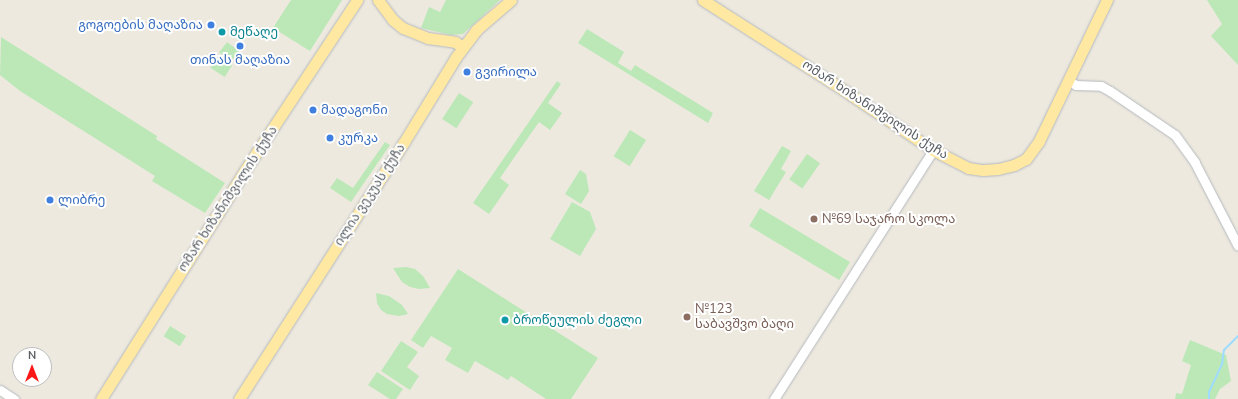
<!DOCTYPE html>
<html>
<head>
<meta charset="utf-8">
<style>
  body { margin:0 }
  #map { position:relative; width:1238px; height:399px; overflow:hidden; background:#ede9df; font-family:"Nunito Sans","Noto Sans Georgian",sans-serif }
  div>[style] { position:absolute }
  [style*='--x'] { left:calc(var(--x)*1px); top:calc(var(--y)*1px); width:calc(var(--w)*1px); rotate:calc(var(--a)*1deg) }
  .green>* { inset:0; background:#bce8b8; transform-origin:0 0 }
  .stream>* { height:2px; margin:-1px; padding:0 1px; transform-origin:1px; border-radius:1px; background:#9ddcff }
  .roads { filter:drop-shadow(0 0 1px #b5b9be) drop-shadow(0 0 1px #b5b9be) }
  .tertiary>* { height:9px; margin:-4.5px; padding:0 4.5px; transform-origin:4.5px; border-radius:4.5px; background:#fff }
  .primary>* { height:11px; margin:-5.5px; padding:0 5.5px; transform-origin:5.5px; border-radius:5.5px; background:#ffe8a2 }
  .dots>* { width:11px; height:11px; translate:-50% -50%; box-sizing:border-box; border:2px solid #fff; border-radius:50% }
  span { translate:-50% -50%; white-space:nowrap; text-align:center; line-height:1.15; -webkit-text-stroke:4px #fff; paint-order:stroke }
  .shop-label { font-size:13px; color:#366cbe }
  .right { translate:-100% -50%; text-align:right }
  .left { translate:0 -50%; text-align:left }
  .culture-label { font-size:13px; color:#0d838f }
  .street-label { font-size:13px; color:#585d62 }
  .education-label { font-size:13px; color:#785e54 }
  .north { position:absolute; left:12px; top:347px; width:40px; height:40px; box-sizing:border-box; background:#fff; border:1px solid #bcbec0; border-radius:50%; rotate:0deg; font-size:11px; font-weight:700; line-height:16px; text-align:center; color:#585d62 }
  .north::after { content:''; display:block; margin:auto; width:14px; height:18px; background:#fb1718; clip-path:polygon(50% 0,100% 100%,50% 72%,0 100%) }
</style>
</head>
<body>
<div id="map">
  <div class="green">
    <i style="clip-path:polygon(291px 0,342px 0,310px 51px,273px 28px)"></i>
    <i style="clip-path:polygon(446px 0,500px 0,463px 34px,451px 35px,421px 28px,429px 7px,440px 12px)"></i>
    <i style="clip-path:polygon(1207px 0,1238px 0,1238px 65px,1211px 36px,1222px 24px)"></i>
    <i style="clip-path:polygon(587px 29px,624px 52px,618px 63px,631px 71px,635px 65px,713px 113px,708px 123px,578px 43px)"></i>
    <i style="clip-path:polygon(1px 37px,157px 136px,156px 139px,225px 183px,205px 213px,152px 181px,155px 176px,20px 91px,0 75px)"></i>
    <i style="left:227px;top:42px;width:15px;height:13px;rotate:37deg"></i>
    <i style="left:218px;top:56px;width:17px;height:14px;rotate:33deg"></i>
    <i style="clip-path:polygon(557px 81px,561px 84px,548px 103px,562px 113px,550px 130px,539px 122px,500px 178px,509px 185px,489px 214px,473px 203px)"></i>
    <i style="left:459px;top:93px;width:17px;height:31px;rotate:33deg"></i>
    <i style="left:630px;top:130px;width:19px;height:31px;rotate:32deg"></i>
    <i style="clip-path:polygon(385px 142px,390px 145px,351px 202px,330px 188px,337px 178px,353px 188px)"></i>
    <i style="clip-path:polygon(782px 146px,791px 151px,781px 169px,786px 172px,769px 200px,754px 191px)"></i>
    <i style="left:807px;top:154px;width:16px;height:31px;rotate:35deg"></i>
    <i style="clip-path:polygon(580px 170px,586px 174px,589px 191px,581px 204px,565px 194px)"></i>
    <i style="clip-path:polygon(572px 202px,590px 212px,596px 229px,580px 256px,550px 239px)"></i>
    <i style="left:760px;top:208px;width:105px;height:21px;rotate:31deg"></i>
    <i style="clip-path:polygon(406px 267px,415px 269px,423px 276px,430px 288px,419px 289px,410px 287px,402px 282px,393px 268px)"></i>
    <i style="clip-path:polygon(458px 269px,598px 358px,571px 399px,546px 399px,511px 376px,508px 380px,475px 361px,468px 373px,445px 360px,452px 348px,431px 336px,423px 348px,411px 340px)"></i>
    <i style="clip-path:polygon(376px 293px,389px 296px,402px 305px,408px 314px,399px 316px,387px 314px,381px 310px,377px 303px)"></i>
    <i style="left:170px;top:326px;width:19px;height:12px;rotate:32deg"></i>
    <i style="clip-path:polygon(1190px 340px,1226px 355px,1231px 381px,1220px 389px,1215px 399px,1175px 399px,1176px 393px,1182px 394px,1191px 365px,1182px 361px)"></i>
    <i style="clip-path:polygon(401px 341px,418px 352px,407px 367px,419px 376px,410px 390px,381px 371px)"></i>
    <i style="clip-path:polygon(377px 372px,403px 389px,396px 399px,390px 399px,368px 385px)"></i>
  </div>
  <div class="stream">
    <i style="--x:1209;--y:399;--w:7;--a:-90"></i>
    <i style="--x:1209;--y:392;--w:31;--a:-65"></i>
    <i style="--x:1222;--y:364;--w:14;--a:-82"></i>
    <i style="--x:1224;--y:350;--w:20;--a:-45"></i>
  </div>
  <div class="roads">
    <div class="tertiary">
      <i style="--x:1069;--y:81;--w:8;--a:30"></i>
      <i style="--x:1076;--y:85;--w:25;--a:2"></i>
      <i style="--x:1101;--y:86;--w:10;--a:29"></i>
      <i style="--x:1110;--y:91;--w:78;--a:34.1"></i>
      <i style="--x:1175;--y:135;--w:34;--a:54"></i>
      <i style="--x:1195;--y:163;--w:93;--a:62.6"></i>
      <i style="--x:0;--y:390;--w:17;--a:33"></i>
      <i style="--x:774;--y:399;--w:295;--a:-57.4"></i>
    </div>
    <div class="primary">
      <i style="--x:378;--y:0;--w:25;--a:53"></i>
      <i style="--x:393;--y:20;--w:13;--a:39"></i>
      <i style="--x:403;--y:28;--w:27;--a:22"></i>
      <i style="--x:428;--y:38;--w:27;--a:8"></i>
      <i style="--x:455;--y:42;--w:9;--a:32"></i>
      <i style="--x:703;--y:0;--w:154;--a:32.6"></i>
      <i style="--x:833;--y:83;--w:120;--a:33.8"></i>
      <i style="--x:933;--y:150;--w:39;--a:27"></i>
      <i style="--x:968;--y:168;--w:15;--a:8"></i>
      <i style="--x:983;--y:170;--w:15;--a:-4"></i>
      <i style="--x:998;--y:169;--w:16;--a:-14"></i>
      <i style="--x:1014;--y:165;--w:13;--a:-27"></i>
      <i style="--x:1026;--y:159;--w:22;--a:-54"></i>
      <i style="--x:1039;--y:141;--w:157;--a:-64.3"></i>
      <i style="--x:101;--y:399;--w:271;--a:-57.8"></i>
      <i style="--x:245;--y:170;--w:204;--a:-56.6"></i>
      <i style="--x:239;--y:399;--w:305;--a:-57.3"></i>
      <i style="--x:404;--y:142;--w:100;--a:-58.5"></i>
      <i style="--x:456;--y:57;--w:34;--a:-53"></i>
      <i style="--x:476;--y:30;--w:46;--a:-40.6"></i>
    </div>
  </div>
  <div class="dots">
    <i style="left:211px;top:25px;background:#3f7fe0"></i>
    <i style="left:222px;top:32px;background:#0f9aa8"></i>
    <i style="left:240px;top:46px;background:#3f7fe0"></i>
    <i style="left:467px;top:72px;background:#3f7fe0"></i>
    <i style="left:313px;top:110px;background:#3f7fe0"></i>
    <i style="left:330px;top:138px;background:#3f7fe0"></i>
    <i style="left:50px;top:200px;background:#3f7fe0"></i>
    <i style="left:814px;top:219px;background:#8d6e63"></i>
    <i style="left:687px;top:317px;background:#8d6e63"></i>
    <i style="left:505px;top:320px;background:#0f9aa8"></i>
  </div>
  <div class="shop-label">
    <span class="right" style="left:203px;top:25px">გოგოების მაღაზია</span>
    <span style="left:240px;top:60px">თინას მაღაზია</span>
    <span class="left" style="left:475px;top:72px">გვირილა</span>
    <span class="left" style="left:321px;top:110px">მადაგონი</span>
    <span class="left" style="left:338px;top:138px">კურკა</span>
    <span class="left" style="left:58px;top:200px">ლიბრე</span>
  </div>
  <div class="culture-label">
    <span class="left" style="left:230px;top:32px">მეწაღე</span>
    <span class="left" style="left:513px;top:320px">ბროწეულის ძეგლი</span>
  </div>
  <div class="street-label">
    <span style="left:875px;top:110px;rotate:33deg">ომარ ხიზანიშვილის ქუჩა</span>
    <span style="left:370px;top:195px;rotate:-57deg">ილია ვეკუას ქუჩა</span>
    <span style="left:228px;top:199px;rotate:-57deg">ომარ ხიზანიშვილის ქუჩა</span>
  </div>
  <div class="education-label">
    <span class="left" style="left:822px;top:219px">№69 საჯარო სკოლა</span>
    <span class="left" style="left:695px;top:317px">№123<br>საბავშვო ბაღი</span>
  </div>
  <div class="north">N</div>
</div>
</body>
</html>
